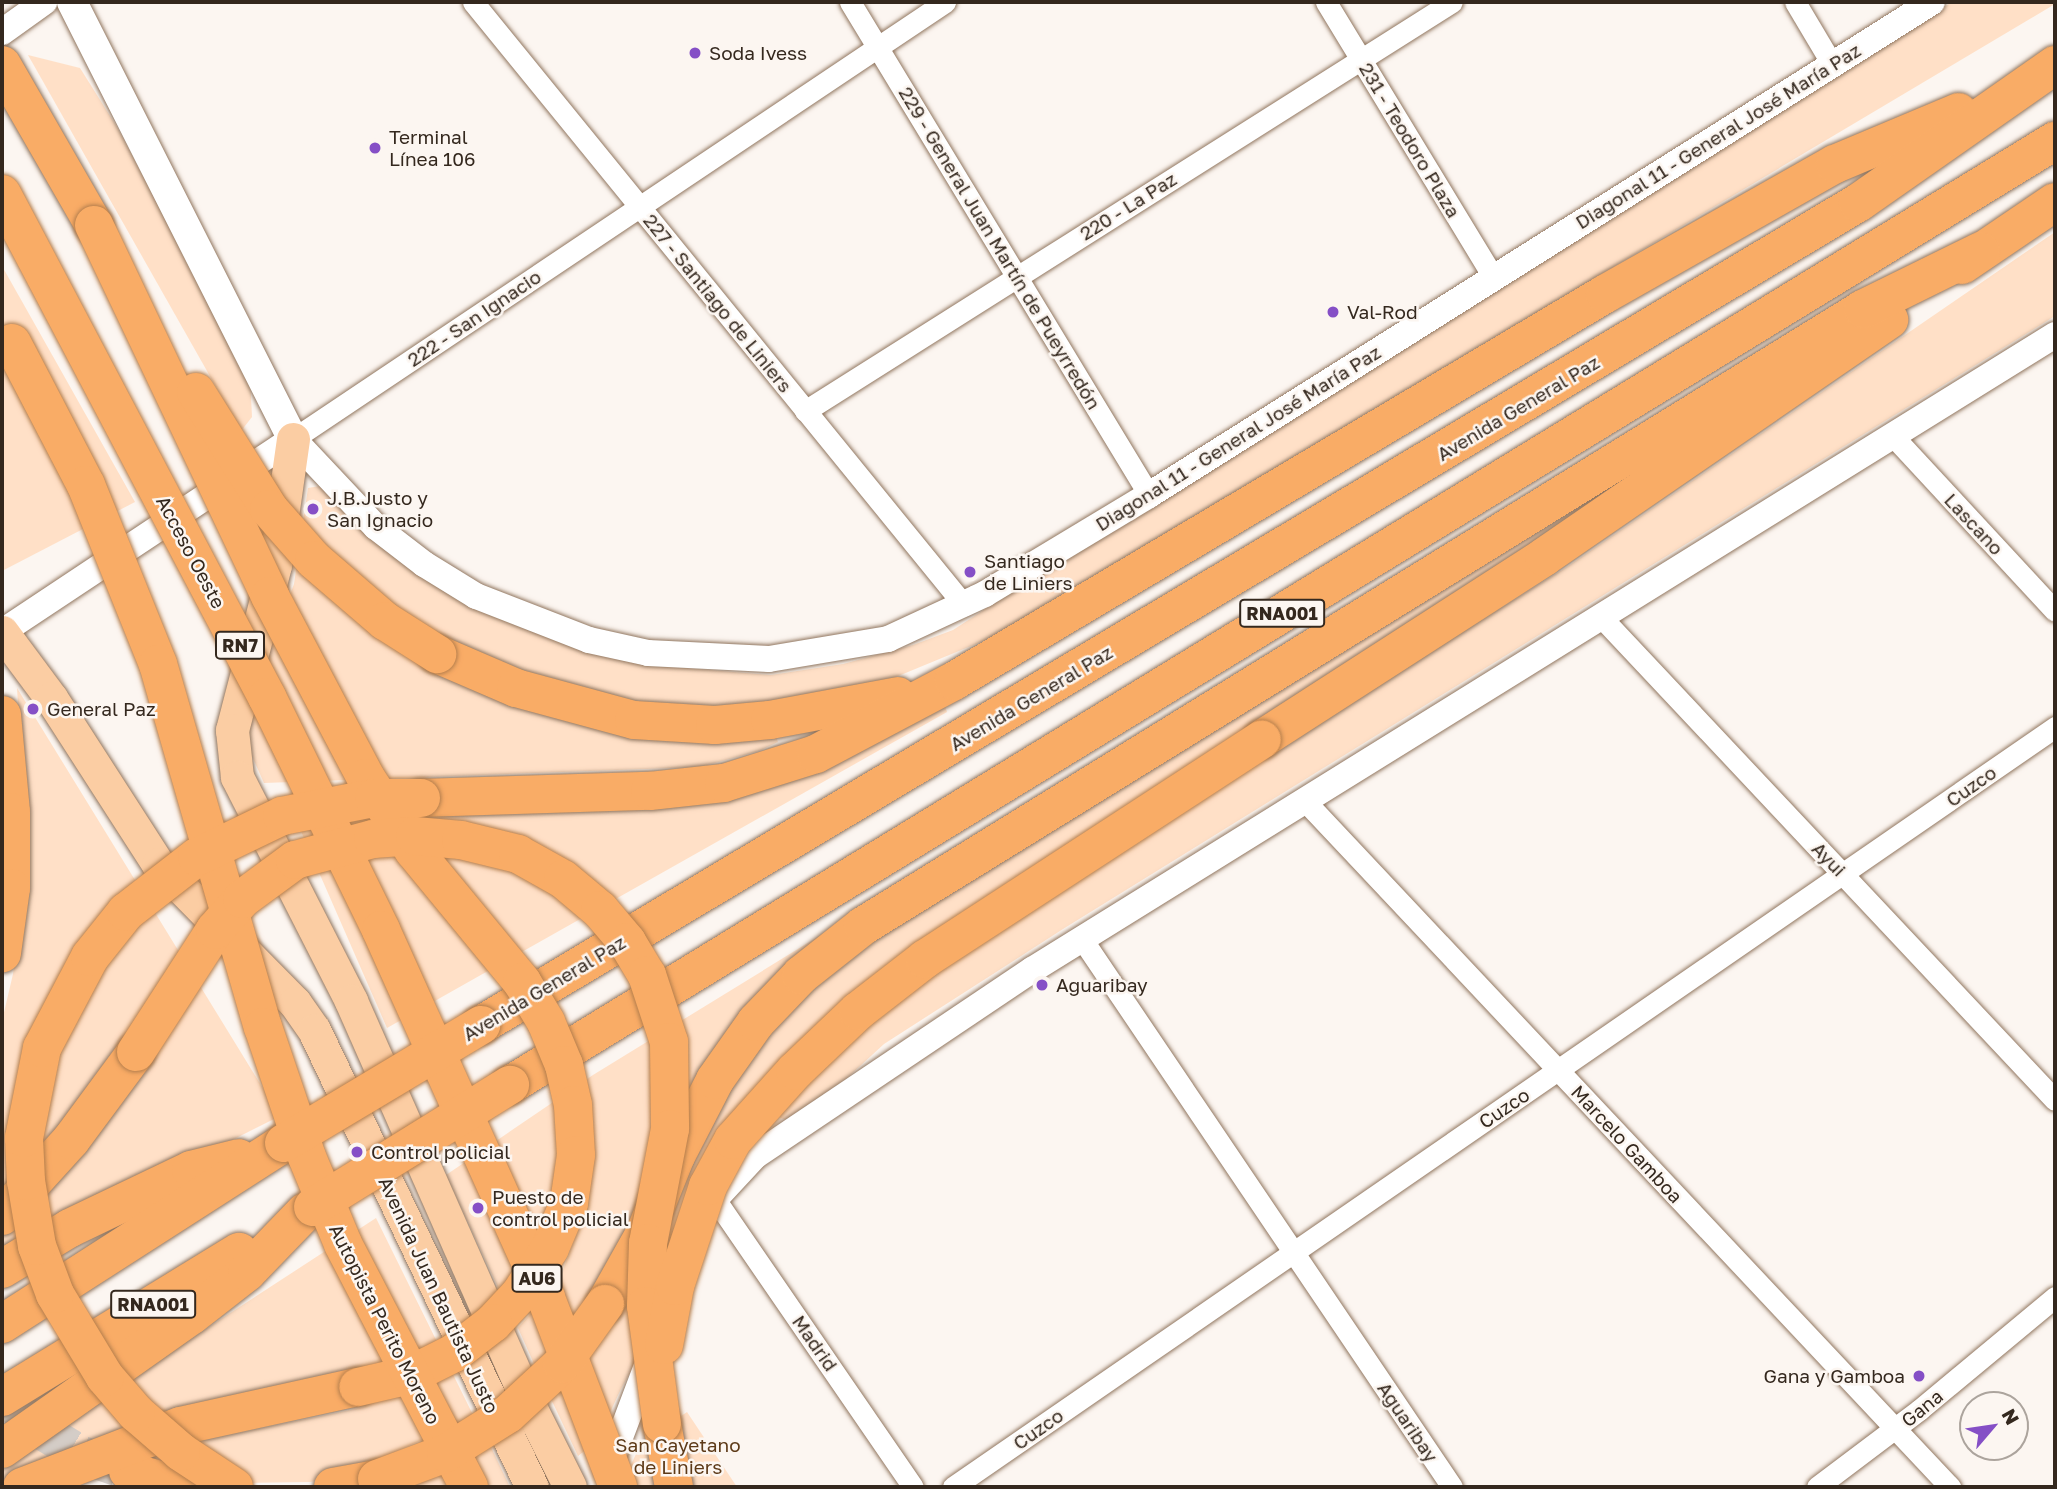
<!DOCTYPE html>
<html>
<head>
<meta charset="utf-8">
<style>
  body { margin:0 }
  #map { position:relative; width:2057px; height:1489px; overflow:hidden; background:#fcf6f1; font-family:"Golos Text",sans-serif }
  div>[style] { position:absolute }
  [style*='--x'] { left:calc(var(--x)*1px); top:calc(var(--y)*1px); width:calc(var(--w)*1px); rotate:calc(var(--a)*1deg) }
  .green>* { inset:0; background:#ffe0c7 }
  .motorway-tunnel>* { height:38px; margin-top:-19px; transform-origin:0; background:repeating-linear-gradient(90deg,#d4cdc7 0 38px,transparent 0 57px) }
  .roads { filter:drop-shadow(0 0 2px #91765f) drop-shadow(0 0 2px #91765f) }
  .minor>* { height:21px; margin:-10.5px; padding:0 10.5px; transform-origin:10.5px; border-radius:10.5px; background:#fff }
  .tertiary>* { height:26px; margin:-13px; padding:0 13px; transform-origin:13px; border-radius:13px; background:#fff }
  .secondary>* { height:30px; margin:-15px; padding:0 15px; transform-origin:15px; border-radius:15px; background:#fff }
  .primary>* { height:33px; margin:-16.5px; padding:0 16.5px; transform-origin:16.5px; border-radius:16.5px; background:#fbcda3 }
  .motorway>* { height:38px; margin:-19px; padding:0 19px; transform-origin:19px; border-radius:19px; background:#f9ac66 }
  .bridges { filter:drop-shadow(0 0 2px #b47e4d) drop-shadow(0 0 2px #b47e4d) }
  .motorway-bridge>* { height:38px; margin:-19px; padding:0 19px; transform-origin:19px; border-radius:19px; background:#f9ac66 }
  .dots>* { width:19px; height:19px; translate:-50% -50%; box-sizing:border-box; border:4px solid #fcf6f1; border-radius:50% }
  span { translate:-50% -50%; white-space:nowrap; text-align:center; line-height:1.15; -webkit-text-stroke:5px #fcf6f1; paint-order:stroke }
  .shield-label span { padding:2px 5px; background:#fcf6f1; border:2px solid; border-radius:5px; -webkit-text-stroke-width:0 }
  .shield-label { font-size:18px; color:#34281e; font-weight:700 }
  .poi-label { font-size:19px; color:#34281e }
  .left { translate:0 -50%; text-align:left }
  .right { translate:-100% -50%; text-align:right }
  .street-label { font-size:19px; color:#34281e }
  .park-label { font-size:19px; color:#5d3a18 }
  .frame { position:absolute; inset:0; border:4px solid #34281e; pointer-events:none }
  .north { position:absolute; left:1959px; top:1391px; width:70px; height:70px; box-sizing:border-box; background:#fcf6f1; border:2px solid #aca49d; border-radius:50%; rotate:61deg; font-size:19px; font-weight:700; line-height:28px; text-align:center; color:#34281e }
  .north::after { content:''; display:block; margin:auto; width:24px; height:32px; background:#854fc6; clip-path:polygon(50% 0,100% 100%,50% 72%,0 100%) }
</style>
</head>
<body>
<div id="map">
  <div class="green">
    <i style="clip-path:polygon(1952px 2px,2055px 4px,988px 639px,857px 693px,722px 710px,592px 702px,519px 677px,426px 633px,344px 564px,334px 590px,429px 658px,570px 717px,668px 733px,774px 732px,778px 742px,759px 751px,700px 767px,264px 783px,251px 754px,248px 726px,262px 671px,294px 584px,308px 488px,320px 486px,378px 542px,449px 590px,591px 651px,674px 667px,771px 675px,843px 664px,913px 645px,953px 630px,1162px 494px)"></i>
    <i style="clip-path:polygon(28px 55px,80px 68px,117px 127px,250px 377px,252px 417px,241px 431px)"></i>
    <i style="clip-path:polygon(2055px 232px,2055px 316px,1063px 929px,884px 1044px,846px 1079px,786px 1120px,773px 1115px,621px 1389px,596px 1442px,578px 1456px,551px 1399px,741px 1068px,793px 1003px,858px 948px,1602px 486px,1608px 494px,1441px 645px,1567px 567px)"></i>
    <i style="clip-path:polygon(2px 266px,135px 502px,2px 571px)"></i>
    <i style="clip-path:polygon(17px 688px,280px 1116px,2px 1256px,2px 1021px,13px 974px,28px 867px)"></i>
    <i style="clip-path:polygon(944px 703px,947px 712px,387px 1028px,300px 829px,453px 805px,573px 808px)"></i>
    <i style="clip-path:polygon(907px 882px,859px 914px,656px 1169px,593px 1299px,535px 1366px,518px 1328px,558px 1283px,586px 1209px,555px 1200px,502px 1296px,446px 1175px,593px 1075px)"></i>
    <i style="clip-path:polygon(376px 1218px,474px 1417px,338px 1477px,310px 1482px,241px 1483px,158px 1464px,161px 1454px,203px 1440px,365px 1407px,357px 1375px,34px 1469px,2px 1484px,2px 1471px,143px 1370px)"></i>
    <i style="clip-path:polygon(687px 1412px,737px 1487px,621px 1487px,641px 1443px)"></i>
    <i style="clip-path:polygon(490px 1445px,510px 1487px,404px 1487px)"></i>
  </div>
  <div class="motorway-tunnel">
    <i style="--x:2;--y:1393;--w:52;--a:44.2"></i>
    <i style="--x:39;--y:1429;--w:50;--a:31.2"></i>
    <i style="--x:82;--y:1455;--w:39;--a:19"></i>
  </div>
  <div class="roads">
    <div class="minor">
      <i style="--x:473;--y:2;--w:778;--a:50.85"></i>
      <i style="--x:850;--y:2;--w:577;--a:58.76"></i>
      <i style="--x:1326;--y:2;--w:323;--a:58.7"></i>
      <i style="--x:1795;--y:2;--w:72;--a:59.2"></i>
      <i style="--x:805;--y:411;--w:765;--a:-32.3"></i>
      <i style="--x:1893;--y:436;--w:238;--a:47.2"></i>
      <i style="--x:293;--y:439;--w:785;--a:-33.83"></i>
      <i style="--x:1602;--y:618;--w:661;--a:46.78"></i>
      <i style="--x:1305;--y:801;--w:942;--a:46.76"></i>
      <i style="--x:1082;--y:939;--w:661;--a:55.97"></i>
      <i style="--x:715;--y:1199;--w:349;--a:55.5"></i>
      <i style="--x:953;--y:1487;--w:1339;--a:-34.59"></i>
      <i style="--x:1817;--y:1487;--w:128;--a:-37"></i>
      <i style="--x:1919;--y:1410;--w:177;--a:-39.7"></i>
    </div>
    <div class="tertiary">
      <i style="--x:2;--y:32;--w:52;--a:-35.5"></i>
      <i style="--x:2;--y:632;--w:349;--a:-33.6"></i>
      <i style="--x:293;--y:439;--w:121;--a:46.7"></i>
      <i style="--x:376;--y:527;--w:61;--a:37.6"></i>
      <i style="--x:424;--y:564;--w:61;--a:31.6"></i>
      <i style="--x:476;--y:596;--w:121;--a:21.3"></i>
      <i style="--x:589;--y:640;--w:60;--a:12.4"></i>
      <i style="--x:648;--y:653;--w:121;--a:2.8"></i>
      <i style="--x:769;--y:659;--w:121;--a:-9.5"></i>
      <i style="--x:888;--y:639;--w:107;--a:-24.9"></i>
      <i style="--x:985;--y:594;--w:192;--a:-31.1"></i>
      <i style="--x:1149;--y:495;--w:925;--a:-32.2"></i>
      <i style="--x:717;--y:1197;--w:56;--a:-47.2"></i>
      <i style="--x:755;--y:1156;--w:334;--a:-33.9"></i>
      <i style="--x:1032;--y:970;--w:1204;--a:-31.83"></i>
      <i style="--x:608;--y:1469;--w:119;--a:-69.3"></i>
    </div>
    <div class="secondary">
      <i style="--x:72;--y:2;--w:490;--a:63.2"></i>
    </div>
    <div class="primary">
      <i style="--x:293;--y:439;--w:127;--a:98.1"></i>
      <i style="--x:275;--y:565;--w:171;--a:104.6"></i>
      <i style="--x:232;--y:730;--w:47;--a:83.9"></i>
      <i style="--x:237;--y:777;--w:251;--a:63"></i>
      <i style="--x:351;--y:1001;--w:444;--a:66.2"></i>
      <i style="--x:530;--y:1407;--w:89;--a:63.4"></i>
      <i style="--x:2;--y:632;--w:82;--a:53.4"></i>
      <i style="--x:51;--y:698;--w:197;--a:57.2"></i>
      <i style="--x:158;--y:864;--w:195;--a:45.4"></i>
      <i style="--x:295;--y:1003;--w:33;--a:55"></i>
      <i style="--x:314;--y:1030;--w:506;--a:64.5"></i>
    </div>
    <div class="motorway">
      <i style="--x:2;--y:65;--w:185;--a:60.1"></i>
      <i style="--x:1962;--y:265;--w:112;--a:-34.1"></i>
      <i style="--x:437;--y:654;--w:86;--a:23.3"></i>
      <i style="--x:516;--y:688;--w:122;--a:15.2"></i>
      <i style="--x:634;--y:720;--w:81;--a:3.5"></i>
      <i style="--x:715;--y:725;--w:55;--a:-5.2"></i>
      <i style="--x:770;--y:720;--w:130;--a:-10.6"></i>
      <i style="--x:2;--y:715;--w:97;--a:84.7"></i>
      <i style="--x:11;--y:812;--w:76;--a:90"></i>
      <i style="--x:11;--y:888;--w:66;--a:97.9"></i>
      <i style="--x:1262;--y:739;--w:336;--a:-32.8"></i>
      <i style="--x:1544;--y:557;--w:419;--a:-34.5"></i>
      <i style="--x:421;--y:798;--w:229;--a:-1.8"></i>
      <i style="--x:650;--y:791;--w:74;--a:-6.2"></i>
      <i style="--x:724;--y:783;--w:96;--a:-17.5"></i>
      <i style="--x:816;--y:754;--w:156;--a:-27.9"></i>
      <i style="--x:954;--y:681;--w:757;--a:-30.73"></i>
      <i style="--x:1605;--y:294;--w:264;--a:-29.5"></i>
      <i style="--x:1835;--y:164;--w:134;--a:-22.8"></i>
      <i style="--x:481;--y:1025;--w:1604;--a:-30.84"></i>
      <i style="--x:1858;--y:203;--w:241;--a:-35"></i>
      <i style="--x:510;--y:1085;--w:1811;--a:-31.43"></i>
      <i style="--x:2;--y:1216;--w:103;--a:-47.8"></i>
      <i style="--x:71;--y:1140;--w:109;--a:-53.5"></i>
      <i style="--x:2;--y:1269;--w:79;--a:-31.1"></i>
      <i style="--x:70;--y:1228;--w:134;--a:-25.6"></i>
      <i style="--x:191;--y:1170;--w:49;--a:-14"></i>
      <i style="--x:605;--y:1304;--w:81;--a:-60.6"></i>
      <i style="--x:645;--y:1233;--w:83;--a:-68.1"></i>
      <i style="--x:676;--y:1156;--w:85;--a:-62.8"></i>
      <i style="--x:715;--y:1080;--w:71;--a:-54.7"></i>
      <i style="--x:756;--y:1022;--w:65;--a:-46.2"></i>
      <i style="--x:801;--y:975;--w:79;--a:-38.3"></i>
      <i style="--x:863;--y:926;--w:1175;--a:-31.67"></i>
      <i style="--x:1863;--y:309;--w:131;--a:-26.2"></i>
      <i style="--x:2;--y:1324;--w:335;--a:-32.7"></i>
      <i style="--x:2;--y:1397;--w:278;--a:-31.5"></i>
      <i style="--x:662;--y:1424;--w:64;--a:79.2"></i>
      <i style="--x:2;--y:1449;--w:232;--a:-35.2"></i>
      <i style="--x:192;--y:1315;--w:70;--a:-38"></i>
      <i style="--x:247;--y:1272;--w:83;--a:-46"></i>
      <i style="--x:128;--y:1471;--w:59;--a:15.7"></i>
      <i style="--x:22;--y:1487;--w:169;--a:-21.1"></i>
      <i style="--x:180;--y:1426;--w:182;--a:-12.4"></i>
      <i style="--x:333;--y:1487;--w:45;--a:-10.3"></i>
    </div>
  </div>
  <div class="bridges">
    <div class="motorway-bridge">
      <i style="--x:2;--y:194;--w:569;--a:62.22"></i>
      <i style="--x:267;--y:697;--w:259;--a:63.9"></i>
      <i style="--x:381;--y:930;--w:403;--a:65.8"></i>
      <i style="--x:546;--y:1298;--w:202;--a:69.1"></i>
      <i style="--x:94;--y:225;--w:411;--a:64.6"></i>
      <i style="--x:270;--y:596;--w:206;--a:62.2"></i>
      <i style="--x:366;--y:778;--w:87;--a:56.7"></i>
      <i style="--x:414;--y:851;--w:170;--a:50.5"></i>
      <i style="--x:522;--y:982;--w:47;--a:59"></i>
      <i style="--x:546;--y:1022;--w:47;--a:67.3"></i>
      <i style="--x:564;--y:1065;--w:41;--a:77.3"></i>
      <i style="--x:573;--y:1105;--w:50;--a:86.6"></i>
      <i style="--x:576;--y:1155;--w:49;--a:98.3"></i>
      <i style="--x:569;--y:1203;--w:49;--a:112.9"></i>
      <i style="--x:550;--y:1248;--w:55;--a:123.1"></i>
      <i style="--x:520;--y:1294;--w:40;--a:133"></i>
      <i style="--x:493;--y:1323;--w:49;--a:142.4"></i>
      <i style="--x:454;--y:1353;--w:49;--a:153.4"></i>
      <i style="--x:410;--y:1375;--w:53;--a:167"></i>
      <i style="--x:12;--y:343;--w:160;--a:62.5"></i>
      <i style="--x:86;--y:485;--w:193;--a:68.1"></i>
      <i style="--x:158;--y:664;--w:378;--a:73.9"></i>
      <i style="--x:263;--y:1027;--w:137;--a:71.3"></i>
      <i style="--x:307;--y:1157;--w:94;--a:67.5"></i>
      <i style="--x:343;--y:1244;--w:274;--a:62.6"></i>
      <i style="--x:196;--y:392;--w:138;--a:58"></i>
      <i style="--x:269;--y:509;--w:68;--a:48.6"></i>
      <i style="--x:314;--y:560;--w:94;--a:40.7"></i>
      <i style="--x:385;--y:621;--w:62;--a:32.4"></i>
      <i style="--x:136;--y:1052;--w:145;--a:-57.1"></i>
      <i style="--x:215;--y:930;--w:41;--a:-48.9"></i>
      <i style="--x:242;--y:899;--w:66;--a:-36.3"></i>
      <i style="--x:295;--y:860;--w:81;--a:-15.1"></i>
      <i style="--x:373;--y:839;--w:42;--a:-4.1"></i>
      <i style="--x:415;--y:836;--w:46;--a:5"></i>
      <i style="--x:461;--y:840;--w:59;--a:13.8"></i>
      <i style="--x:518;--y:854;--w:51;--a:29.1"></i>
      <i style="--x:563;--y:879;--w:48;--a:40"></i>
      <i style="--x:600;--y:910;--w:42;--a:49.8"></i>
      <i style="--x:627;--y:942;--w:39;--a:59"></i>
      <i style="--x:647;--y:975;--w:71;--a:71.8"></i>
      <i style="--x:669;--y:1042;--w:87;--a:89.3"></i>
      <i style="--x:670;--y:1129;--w:116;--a:100.9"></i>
      <i style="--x:648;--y:1243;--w:63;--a:91.8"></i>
      <i style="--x:646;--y:1306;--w:119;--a:82.3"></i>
      <i style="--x:284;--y:1143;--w:230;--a:-30.9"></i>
      <i style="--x:313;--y:1207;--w:232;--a:-31.8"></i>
      <i style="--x:664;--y:1345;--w:60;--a:-79.4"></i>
      <i style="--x:675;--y:1286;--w:105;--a:-71.7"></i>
      <i style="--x:708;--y:1186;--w:52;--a:-61.5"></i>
      <i style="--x:733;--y:1140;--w:93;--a:-48.1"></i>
      <i style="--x:795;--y:1071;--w:87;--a:-43.6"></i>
      <i style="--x:858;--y:1011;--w:85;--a:-37.8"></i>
      <i style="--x:925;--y:959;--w:402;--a:-33.1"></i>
      <i style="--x:377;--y:1479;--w:74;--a:-20.6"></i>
      <i style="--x:446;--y:1453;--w:73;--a:-32.2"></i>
      <i style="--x:508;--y:1414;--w:74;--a:-42.8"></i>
      <i style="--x:562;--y:1364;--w:74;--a:-54.4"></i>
      <i style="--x:234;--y:1487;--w:64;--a:-146.6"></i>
      <i style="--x:181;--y:1452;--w:60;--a:-139.1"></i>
      <i style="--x:136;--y:1413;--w:48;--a:-130.7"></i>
      <i style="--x:105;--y:1377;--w:97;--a:-121.1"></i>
      <i style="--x:55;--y:1294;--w:51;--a:-110.6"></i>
      <i style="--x:37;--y:1246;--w:66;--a:-99.6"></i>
      <i style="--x:26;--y:1181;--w:43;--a:-92.7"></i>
      <i style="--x:24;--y:1138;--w:92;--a:-78.7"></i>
      <i style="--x:42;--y:1048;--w:103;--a:-62.2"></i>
      <i style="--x:90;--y:957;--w:58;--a:-51.3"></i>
      <i style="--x:126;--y:912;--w:90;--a:-37.8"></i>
      <i style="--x:197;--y:857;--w:94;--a:-25.8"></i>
      <i style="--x:282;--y:816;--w:94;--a:-11.1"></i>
      <i style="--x:374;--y:798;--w:47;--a:0"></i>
    </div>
  </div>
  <div class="dots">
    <i style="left:695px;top:53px;background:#854fc6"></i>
    <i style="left:375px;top:148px;background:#854fc6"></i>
    <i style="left:1333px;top:312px;background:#854fc6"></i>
    <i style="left:313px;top:509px;background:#854fc6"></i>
    <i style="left:970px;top:572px;background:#854fc6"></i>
    <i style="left:33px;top:709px;background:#854fc6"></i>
    <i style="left:1042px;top:985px;background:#854fc6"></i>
    <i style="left:357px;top:1152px;background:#854fc6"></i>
    <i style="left:478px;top:1208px;background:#854fc6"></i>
    <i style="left:1919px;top:1376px;background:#854fc6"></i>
  </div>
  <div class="shield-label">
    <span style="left:1282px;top:613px">RNA001</span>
    <span style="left:240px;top:645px">RN7</span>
    <span style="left:537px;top:1278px">AU6</span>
    <span style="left:153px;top:1304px">RNA001</span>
  </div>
  <div class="poi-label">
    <span class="left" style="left:709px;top:53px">Soda Ivess</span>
    <span class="left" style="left:389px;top:148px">Terminal<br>Línea 106</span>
    <span class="left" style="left:1347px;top:312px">Val-Rod</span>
    <span class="left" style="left:327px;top:509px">J.B.Justo y<br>San Ignacio</span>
    <span class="left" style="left:984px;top:572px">Santiago<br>de Liniers</span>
    <span class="left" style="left:47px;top:709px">General Paz</span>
    <span class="left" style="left:1056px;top:985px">Aguaribay</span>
    <span class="left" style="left:371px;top:1152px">Control policial</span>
    <span class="left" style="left:492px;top:1208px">Puesto de<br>control policial</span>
    <span class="right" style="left:1905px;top:1376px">Gana y Gamboa</span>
  </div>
  <div class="street-label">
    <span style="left:1718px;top:136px;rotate:-32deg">Diagonal 11 - General José María Paz</span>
    <span style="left:1410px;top:140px;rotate:59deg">231 - Teodoro Plaza</span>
    <span style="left:1128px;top:206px;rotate:-32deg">220 - La Paz</span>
    <span style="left:1000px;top:248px;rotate:59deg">229 - General Juan Martín de Pueyrredón</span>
    <span style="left:718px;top:303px;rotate:51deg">227 - Santiago de Liniers</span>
    <span style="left:474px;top:318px;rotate:-34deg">222 - San Ignacio</span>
    <span style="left:1518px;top:408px;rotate:-31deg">Avenida General Paz</span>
    <span style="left:1238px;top:438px;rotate:-32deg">Diagonal 11 - General José María Paz</span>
    <span style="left:1974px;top:524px;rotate:47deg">Lascano</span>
    <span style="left:191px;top:552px;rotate:62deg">Acceso Oeste</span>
    <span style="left:1031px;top:698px;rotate:-31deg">Avenida General Paz</span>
    <span style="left:1971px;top:786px;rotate:-35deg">Cuzco</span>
    <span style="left:1829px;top:859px;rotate:46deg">Ayui</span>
    <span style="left:544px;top:988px;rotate:-31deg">Avenida General Paz</span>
    <span style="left:1504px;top:1108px;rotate:-34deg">Cuzco</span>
    <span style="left:1627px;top:1144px;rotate:47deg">Marcelo Gamboa</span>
    <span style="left:439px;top:1295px;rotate:65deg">Avenida Juan Bautista Justo</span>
    <span style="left:385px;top:1324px;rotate:63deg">Autopista Perito Moreno</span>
    <span style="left:815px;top:1343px;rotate:55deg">Madrid</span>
    <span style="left:1922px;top:1408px;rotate:-39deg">Gana</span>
    <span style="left:1408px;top:1422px;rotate:56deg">Aguaribay</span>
    <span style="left:1038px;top:1429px;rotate:-35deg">Cuzco</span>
  </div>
  <div class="park-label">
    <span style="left:678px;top:1456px">San Cayetano<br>de Liniers</span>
  </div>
  <div class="frame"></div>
  <div class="north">N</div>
</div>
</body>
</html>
